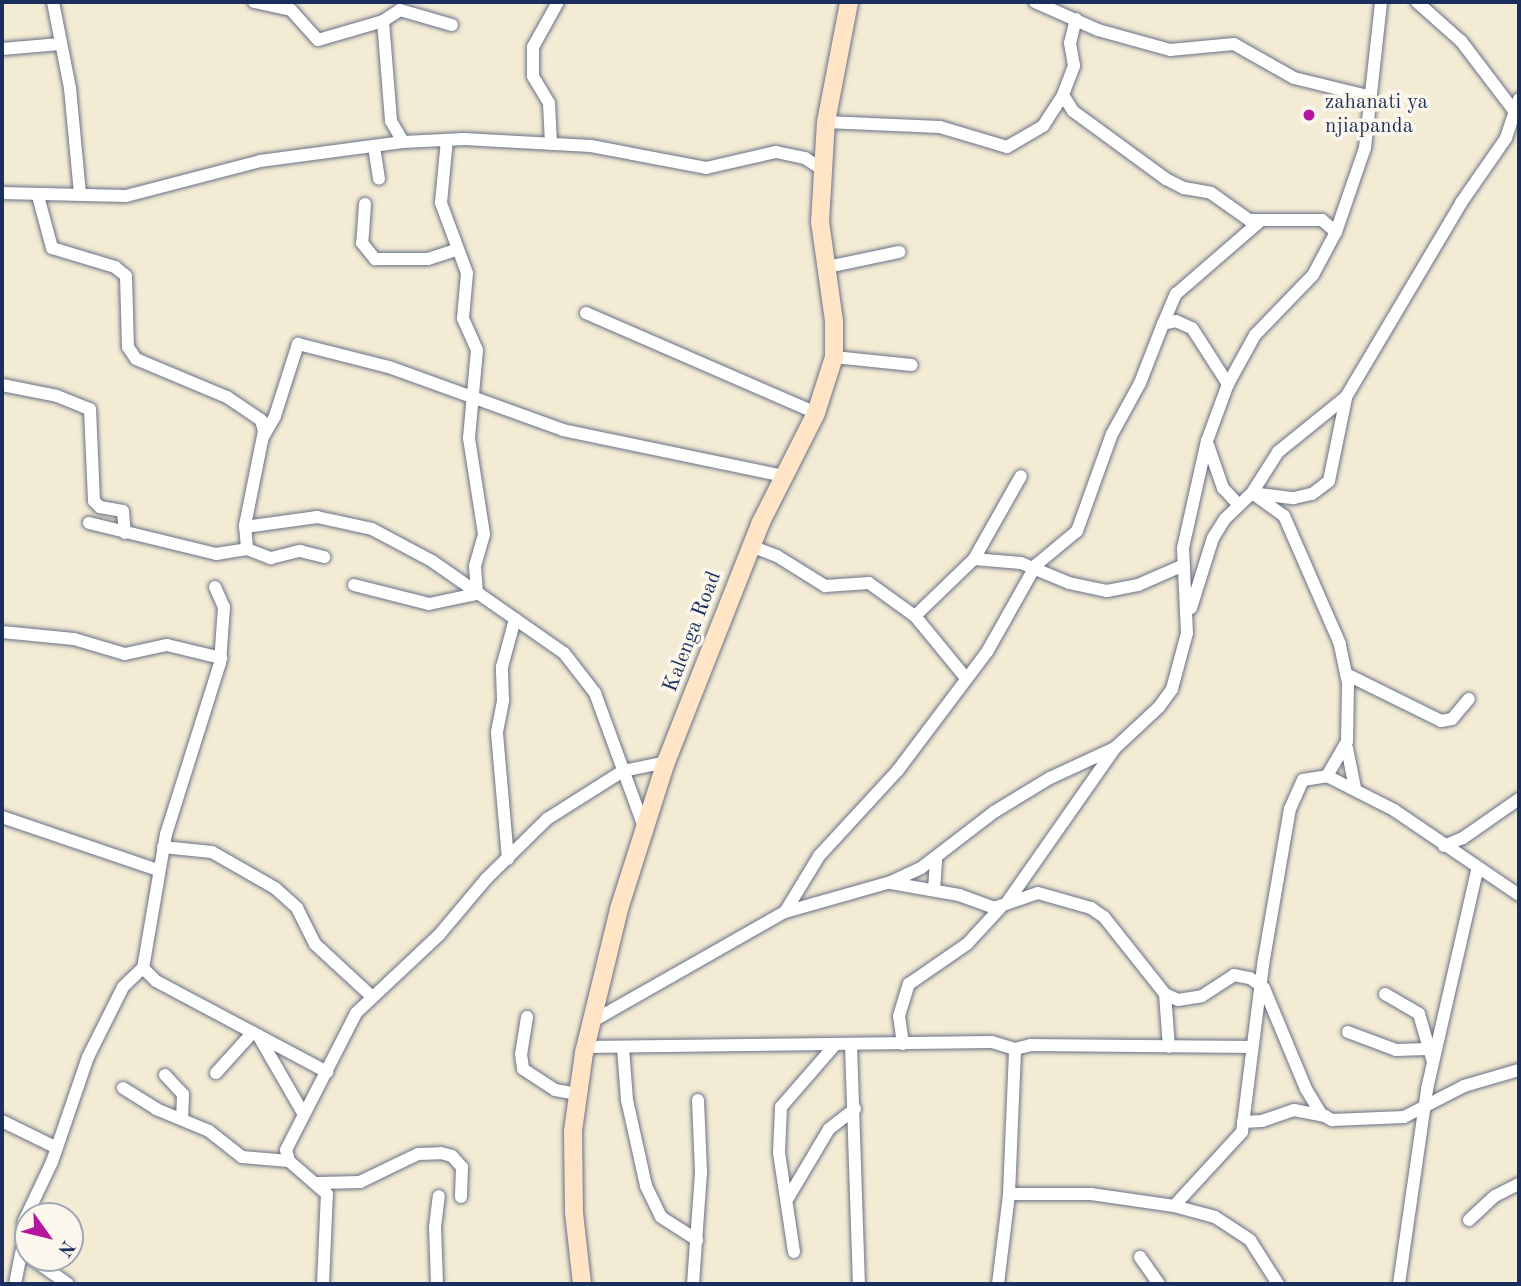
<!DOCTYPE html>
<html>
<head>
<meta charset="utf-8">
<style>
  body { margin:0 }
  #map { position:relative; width:1521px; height:1286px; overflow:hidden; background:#f4ebd4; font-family:"Old Standard TT",serif }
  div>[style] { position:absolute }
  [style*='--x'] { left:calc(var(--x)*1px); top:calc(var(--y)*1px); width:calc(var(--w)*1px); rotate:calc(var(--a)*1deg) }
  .roads { filter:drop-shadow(0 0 2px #677187) drop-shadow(0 0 2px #677187) }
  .minor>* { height:12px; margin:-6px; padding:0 6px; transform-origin:6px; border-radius:6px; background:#fff }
  .secondary>* { height:18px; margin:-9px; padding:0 9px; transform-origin:9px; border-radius:9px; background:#ffe4c6 }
  .dots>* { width:19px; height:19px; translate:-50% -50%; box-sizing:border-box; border:4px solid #fbf7ec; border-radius:50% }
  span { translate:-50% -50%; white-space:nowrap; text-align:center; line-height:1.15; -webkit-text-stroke:7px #fbf7ec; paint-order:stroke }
  .poi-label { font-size:21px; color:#1b2f5e }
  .left { translate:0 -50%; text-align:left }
  .street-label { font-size:21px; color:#1b2f5e }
  .frame { position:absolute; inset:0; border:4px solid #1b2f5e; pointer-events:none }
  .north { position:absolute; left:14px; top:1202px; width:70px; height:70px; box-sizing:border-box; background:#fbf7ec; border:2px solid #a1a7b3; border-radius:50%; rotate:124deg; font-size:19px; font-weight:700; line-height:28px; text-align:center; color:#1b2f5e }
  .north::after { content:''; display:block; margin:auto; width:24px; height:32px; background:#b5179e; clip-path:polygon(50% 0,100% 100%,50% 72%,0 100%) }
</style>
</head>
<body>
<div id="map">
  <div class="roads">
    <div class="minor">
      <i style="--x:53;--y:2;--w:88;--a:78.8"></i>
      <i style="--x:70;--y:88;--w:106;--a:84.6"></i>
      <i style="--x:254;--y:2;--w:38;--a:12"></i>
      <i style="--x:291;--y:10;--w:40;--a:48"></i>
      <i style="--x:318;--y:40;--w:68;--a:-16.3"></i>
      <i style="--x:383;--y:21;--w:20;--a:-33"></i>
      <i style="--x:400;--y:10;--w:54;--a:16.1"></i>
      <i style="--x:1035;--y:2;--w:69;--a:24"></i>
      <i style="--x:1098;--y:30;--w:75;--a:15.5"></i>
      <i style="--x:1170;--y:50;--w:64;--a:-5.4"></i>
      <i style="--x:1234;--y:44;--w:69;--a:29.5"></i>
      <i style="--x:1294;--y:78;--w:76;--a:13.7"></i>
      <i style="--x:1417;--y:2;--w:59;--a:41.6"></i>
      <i style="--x:1461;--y:41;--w:89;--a:52.7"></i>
      <i style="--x:1076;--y:19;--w:25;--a:104"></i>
      <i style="--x:1070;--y:43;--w:23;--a:80"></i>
      <i style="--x:1074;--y:66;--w:31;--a:111"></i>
      <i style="--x:1063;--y:95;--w:19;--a:58"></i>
      <i style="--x:1073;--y:111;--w:115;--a:36.2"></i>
      <i style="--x:1166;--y:179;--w:20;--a:27"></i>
      <i style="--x:1184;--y:188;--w:27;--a:10"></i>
      <i style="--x:1211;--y:193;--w:47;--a:35.4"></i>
      <i style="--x:1249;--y:220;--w:73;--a:0"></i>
      <i style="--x:1322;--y:220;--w:18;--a:41"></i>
      <i style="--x:383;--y:21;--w:100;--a:85.4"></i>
      <i style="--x:391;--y:121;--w:24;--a:60"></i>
      <i style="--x:2;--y:49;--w:58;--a:-4.9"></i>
      <i style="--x:826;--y:122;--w:114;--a:2.5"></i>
      <i style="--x:940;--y:127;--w:70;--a:16.6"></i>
      <i style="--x:1007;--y:147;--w:42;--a:-30.3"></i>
      <i style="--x:1043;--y:126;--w:37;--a:-57"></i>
      <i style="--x:551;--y:144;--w:41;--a:-92.8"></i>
      <i style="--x:549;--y:103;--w:31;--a:-121"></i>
      <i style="--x:533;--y:76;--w:29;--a:-90"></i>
      <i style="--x:533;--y:47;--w:51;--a:-60.9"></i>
      <i style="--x:374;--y:147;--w:32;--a:81"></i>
      <i style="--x:2;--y:193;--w:124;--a:1.4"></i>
      <i style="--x:126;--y:196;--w:138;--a:-14.6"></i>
      <i style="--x:260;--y:161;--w:144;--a:-7.6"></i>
      <i style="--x:403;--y:142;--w:61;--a:-2.8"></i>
      <i style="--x:464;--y:139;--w:127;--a:3.2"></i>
      <i style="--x:591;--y:146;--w:117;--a:10.8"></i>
      <i style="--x:706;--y:168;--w:72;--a:-12.9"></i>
      <i style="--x:776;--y:152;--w:30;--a:12"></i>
      <i style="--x:805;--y:158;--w:22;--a:34"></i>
      <i style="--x:38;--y:196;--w:54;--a:74.9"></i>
      <i style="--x:52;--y:248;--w:66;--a:16.8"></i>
      <i style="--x:115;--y:267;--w:14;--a:39"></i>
      <i style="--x:126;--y:276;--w:71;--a:88.4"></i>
      <i style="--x:128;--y:347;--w:14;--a:56"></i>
      <i style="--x:136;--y:359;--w:99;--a:22.7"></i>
      <i style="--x:227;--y:397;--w:41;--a:34.1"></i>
      <i style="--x:261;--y:420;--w:11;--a:75"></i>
      <i style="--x:264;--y:431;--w:96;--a:101.4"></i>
      <i style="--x:245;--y:525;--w:24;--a:85"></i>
      <i style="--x:247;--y:549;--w:26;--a:21"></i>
      <i style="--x:271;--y:558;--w:30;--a:-14"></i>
      <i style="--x:300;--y:551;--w:25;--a:14"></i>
      <i style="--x:365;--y:204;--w:39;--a:94"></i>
      <i style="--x:362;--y:243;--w:21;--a:51"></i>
      <i style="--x:375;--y:259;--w:53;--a:0"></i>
      <i style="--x:428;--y:259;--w:29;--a:-18"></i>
      <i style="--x:828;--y:267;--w:73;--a:-11.9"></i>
      <i style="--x:586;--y:313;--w:251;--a:23.5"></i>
      <i style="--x:1163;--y:324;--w:33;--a:-67"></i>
      <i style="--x:1176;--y:294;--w:110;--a:-40.9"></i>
      <i style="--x:834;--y:357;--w:78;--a:5.9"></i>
      <i style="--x:2;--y:385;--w:56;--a:11.3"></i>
      <i style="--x:57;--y:396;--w:35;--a:22"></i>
      <i style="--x:90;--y:409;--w:92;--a:87.5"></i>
      <i style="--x:94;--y:501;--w:8;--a:45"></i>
      <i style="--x:100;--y:507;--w:23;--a:10"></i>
      <i style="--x:123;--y:511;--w:22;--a:85"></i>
      <i style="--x:263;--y:437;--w:24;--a:-60"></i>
      <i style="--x:275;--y:416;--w:76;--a:-72.3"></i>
      <i style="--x:298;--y:344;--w:94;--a:14.2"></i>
      <i style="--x:389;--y:367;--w:185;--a:19.9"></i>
      <i style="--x:563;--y:430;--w:225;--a:11.8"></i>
      <i style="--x:1208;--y:445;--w:46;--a:70.8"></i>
      <i style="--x:1223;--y:488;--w:21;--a:47"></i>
      <i style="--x:1259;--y:494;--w:35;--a:7"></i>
      <i style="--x:1294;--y:498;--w:18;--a:-13"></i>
      <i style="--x:1312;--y:494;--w:21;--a:-37"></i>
      <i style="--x:1329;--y:481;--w:85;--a:-78.4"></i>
      <i style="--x:89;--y:523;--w:131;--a:13.7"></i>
      <i style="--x:216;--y:554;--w:31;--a:-9"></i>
      <i style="--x:245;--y:527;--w:73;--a:-7.9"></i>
      <i style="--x:317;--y:517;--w:56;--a:12.3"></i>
      <i style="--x:372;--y:529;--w:68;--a:28.1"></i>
      <i style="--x:432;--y:561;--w:161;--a:34.9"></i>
      <i style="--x:564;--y:653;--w:51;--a:52.2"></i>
      <i style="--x:595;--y:693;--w:146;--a:69.9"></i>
      <i style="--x:751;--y:546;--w:28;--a:21"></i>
      <i style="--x:777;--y:556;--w:57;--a:32"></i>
      <i style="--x:825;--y:586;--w:44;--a:-3.9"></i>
      <i style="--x:869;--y:583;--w:57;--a:35.7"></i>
      <i style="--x:915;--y:616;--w:80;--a:50.6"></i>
      <i style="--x:974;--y:559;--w:95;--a:-60.5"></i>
      <i style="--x:354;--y:585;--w:77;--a:14.2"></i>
      <i style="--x:429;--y:604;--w:49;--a:-11.8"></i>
      <i style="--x:477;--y:594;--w:28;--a:-94"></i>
      <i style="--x:475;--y:566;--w:33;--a:-74"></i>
      <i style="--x:484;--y:534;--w:97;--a:-98.9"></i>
      <i style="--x:469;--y:438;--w:88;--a:-84.8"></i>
      <i style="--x:477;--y:350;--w:35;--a:-114"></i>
      <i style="--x:463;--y:318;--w:45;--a:-84.9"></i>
      <i style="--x:467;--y:273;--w:75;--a:-110.4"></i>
      <i style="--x:441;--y:203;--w:63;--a:-84.6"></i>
      <i style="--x:215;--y:587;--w:22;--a:66"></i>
      <i style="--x:224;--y:607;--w:56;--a:94.1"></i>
      <i style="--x:220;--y:663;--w:179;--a:107.5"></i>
      <i style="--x:166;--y:834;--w:136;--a:99.7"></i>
      <i style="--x:143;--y:968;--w:18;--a:45"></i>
      <i style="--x:156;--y:981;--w:194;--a:28"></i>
      <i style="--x:1191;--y:608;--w:73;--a:-72.6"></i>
      <i style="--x:1213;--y:538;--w:22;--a:-58"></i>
      <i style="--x:1225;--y:519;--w:37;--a:-44"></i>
      <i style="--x:1252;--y:493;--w:49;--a:-57.6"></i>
      <i style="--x:1278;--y:452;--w:87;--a:-39"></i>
      <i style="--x:1346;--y:397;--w:226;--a:-59.3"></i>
      <i style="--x:1461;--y:203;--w:79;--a:-55.3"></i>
      <i style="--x:1506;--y:138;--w:41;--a:-71.6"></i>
      <i style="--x:915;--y:616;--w:82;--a:-44"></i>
      <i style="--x:974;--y:559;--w:47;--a:4.9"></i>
      <i style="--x:1021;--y:563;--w:52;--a:22.6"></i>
      <i style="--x:1069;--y:583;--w:39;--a:12"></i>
      <i style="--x:1107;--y:591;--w:32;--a:-11"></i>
      <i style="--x:1138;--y:585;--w:50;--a:-23.5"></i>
      <i style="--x:2;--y:632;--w:72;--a:5.6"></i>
      <i style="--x:74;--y:639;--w:53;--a:16.4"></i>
      <i style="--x:125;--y:654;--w:43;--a:-12.1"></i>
      <i style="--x:167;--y:645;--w:56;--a:13.5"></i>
      <i style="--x:1346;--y:674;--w:106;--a:26.3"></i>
      <i style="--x:1441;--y:721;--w:11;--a:-10"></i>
      <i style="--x:1452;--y:719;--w:26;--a:-50"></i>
      <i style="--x:1347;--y:748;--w:41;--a:78.7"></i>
      <i style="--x:1327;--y:776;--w:75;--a:26.9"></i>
      <i style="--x:1394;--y:810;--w:151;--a:34.2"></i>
      <i style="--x:2;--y:817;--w:165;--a:18.8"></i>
      <i style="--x:1444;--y:846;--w:21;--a:-23"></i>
      <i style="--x:1463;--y:838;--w:68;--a:-34.9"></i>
      <i style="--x:163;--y:847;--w:49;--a:5.8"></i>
      <i style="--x:212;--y:852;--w:73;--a:29.7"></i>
      <i style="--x:275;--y:888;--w:30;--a:42"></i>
      <i style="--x:297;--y:908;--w:40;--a:63.4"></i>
      <i style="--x:315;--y:944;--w:75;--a:42.8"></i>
      <i style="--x:508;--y:859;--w:127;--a:-95"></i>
      <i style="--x:497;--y:732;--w:33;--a:-79"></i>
      <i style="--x:503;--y:700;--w:33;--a:-92"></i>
      <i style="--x:502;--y:667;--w:50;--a:-74.8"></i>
      <i style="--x:891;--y:883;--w:69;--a:10"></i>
      <i style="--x:959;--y:895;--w:37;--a:20"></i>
      <i style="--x:994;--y:908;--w:46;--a:-18.8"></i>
      <i style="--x:1038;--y:893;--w:55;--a:15.8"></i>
      <i style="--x:1091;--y:908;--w:16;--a:35"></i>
      <i style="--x:1104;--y:917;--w:98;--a:51.6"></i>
      <i style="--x:1165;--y:994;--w:14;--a:25"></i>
      <i style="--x:1178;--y:1000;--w:24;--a:-9"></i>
      <i style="--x:1202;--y:996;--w:38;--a:-33"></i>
      <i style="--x:1234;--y:975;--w:16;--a:11"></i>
      <i style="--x:1250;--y:978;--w:17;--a:36"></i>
      <i style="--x:1264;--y:988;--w:109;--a:67.4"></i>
      <i style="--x:1306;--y:1089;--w:29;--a:59"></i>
      <i style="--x:1321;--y:1114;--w:13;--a:29"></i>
      <i style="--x:1332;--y:1120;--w:72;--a:-2.4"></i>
      <i style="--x:1404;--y:1117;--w:68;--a:-27.3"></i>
      <i style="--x:1464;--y:1086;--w:57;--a:-16.2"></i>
      <i style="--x:934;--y:890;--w:31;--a:-86"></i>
      <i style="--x:1008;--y:901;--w:187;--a:-55"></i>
      <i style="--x:785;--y:912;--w:66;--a:-58.7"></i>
      <i style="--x:819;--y:856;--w:117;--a:-47.4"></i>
      <i style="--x:898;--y:770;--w:148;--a:-53"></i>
      <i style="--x:987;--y:652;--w:100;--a:-60.6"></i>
      <i style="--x:1036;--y:565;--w:53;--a:-39.7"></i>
      <i style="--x:1077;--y:531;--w:103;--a:-70.2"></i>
      <i style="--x:1112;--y:434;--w:58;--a:-61.2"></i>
      <i style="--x:1140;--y:383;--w:63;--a:-68.7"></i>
      <i style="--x:1163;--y:324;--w:13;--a:-13"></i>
      <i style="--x:1176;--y:321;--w:17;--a:24"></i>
      <i style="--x:1192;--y:328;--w:67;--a:57.3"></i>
      <i style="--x:1165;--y:994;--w:53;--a:85.7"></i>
      <i style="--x:1385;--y:994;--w:39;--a:30"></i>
      <i style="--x:1419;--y:1014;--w:50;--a:73.7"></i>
      <i style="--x:527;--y:1017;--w:37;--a:99"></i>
      <i style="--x:521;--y:1054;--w:15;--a:82"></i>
      <i style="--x:523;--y:1069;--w:38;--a:33"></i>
      <i style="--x:555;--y:1090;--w:23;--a:10"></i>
      <i style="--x:591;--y:1022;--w:223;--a:-29.6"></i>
      <i style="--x:785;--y:912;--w:110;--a:-15.8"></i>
      <i style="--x:891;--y:882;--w:33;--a:-25"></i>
      <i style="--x:921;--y:868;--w:92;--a:-37.5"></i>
      <i style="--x:994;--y:812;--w:66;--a:-31.3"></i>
      <i style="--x:1050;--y:778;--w:72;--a:-24.8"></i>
      <i style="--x:1115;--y:748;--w:60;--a:-43"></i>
      <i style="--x:1159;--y:707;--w:22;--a:-54"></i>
      <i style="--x:1172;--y:689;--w:58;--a:-75"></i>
      <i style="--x:1187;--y:633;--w:85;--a:-92.7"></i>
      <i style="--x:1183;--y:548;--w:110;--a:-77.4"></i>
      <i style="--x:1207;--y:441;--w:61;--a:-69.8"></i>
      <i style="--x:1228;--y:384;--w:56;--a:-61.1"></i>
      <i style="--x:1255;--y:335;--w:83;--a:-46"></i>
      <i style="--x:1313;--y:275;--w:49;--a:-61.9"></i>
      <i style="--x:1336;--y:232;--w:89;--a:-71"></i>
      <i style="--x:1365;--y:148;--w:147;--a:-83.7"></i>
      <i style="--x:1348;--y:1032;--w:51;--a:20.6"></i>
      <i style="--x:1396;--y:1050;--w:31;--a:-2"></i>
      <i style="--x:258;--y:1035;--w:90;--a:60"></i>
      <i style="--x:903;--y:1044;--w:28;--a:-98"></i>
      <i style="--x:899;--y:1016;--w:34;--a:-73"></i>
      <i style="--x:909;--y:984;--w:70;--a:-34.6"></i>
      <i style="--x:967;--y:944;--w:50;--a:-47.4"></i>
      <i style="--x:851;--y:1045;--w:239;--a:88.1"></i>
      <i style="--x:585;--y:1047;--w:407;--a:-0.7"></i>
      <i style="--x:992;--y:1042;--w:24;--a:17"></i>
      <i style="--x:623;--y:1048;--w:52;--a:85.6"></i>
      <i style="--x:627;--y:1100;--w:88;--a:77.5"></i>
      <i style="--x:646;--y:1186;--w:34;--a:64"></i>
      <i style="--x:661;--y:1217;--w:43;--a:32.6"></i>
      <i style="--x:216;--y:1073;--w:55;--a:-47.9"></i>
      <i style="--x:165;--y:1075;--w:26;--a:47"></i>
      <i style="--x:183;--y:1094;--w:25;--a:92"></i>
      <i style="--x:123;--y:1088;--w:39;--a:32"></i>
      <i style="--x:156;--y:1109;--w:57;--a:22.5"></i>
      <i style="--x:209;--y:1131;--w:42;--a:38.2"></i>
      <i style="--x:242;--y:1157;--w:47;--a:4.9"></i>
      <i style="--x:2;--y:1121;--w:61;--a:26.1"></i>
      <i style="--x:1243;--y:1122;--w:19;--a:-3"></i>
      <i style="--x:1262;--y:1121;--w:34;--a:-19"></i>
      <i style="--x:1294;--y:1110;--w:32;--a:11"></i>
      <i style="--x:318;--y:1183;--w:42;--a:-1.4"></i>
      <i style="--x:360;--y:1182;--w:64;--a:-25.8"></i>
      <i style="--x:418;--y:1154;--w:23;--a:-2"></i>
      <i style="--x:441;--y:1153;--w:11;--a:15"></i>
      <i style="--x:452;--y:1156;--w:15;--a:48"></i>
      <i style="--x:462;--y:1167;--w:30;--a:92"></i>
      <i style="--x:1009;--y:1194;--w:82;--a:0"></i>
      <i style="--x:1091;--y:1194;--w:84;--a:8.2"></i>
      <i style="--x:1174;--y:1206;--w:100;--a:-47.4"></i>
      <i style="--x:1242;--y:1132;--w:174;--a:-82.8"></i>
      <i style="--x:1264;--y:959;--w:152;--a:-80.2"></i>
      <i style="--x:1290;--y:809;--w:32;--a:-66"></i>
      <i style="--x:1303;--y:780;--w:24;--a:-9"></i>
      <i style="--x:1327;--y:776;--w:39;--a:-60"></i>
      <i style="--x:1347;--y:742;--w:59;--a:-89"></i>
      <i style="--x:1348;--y:683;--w:40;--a:-102"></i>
      <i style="--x:1340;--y:644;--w:140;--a:-113.6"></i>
      <i style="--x:1284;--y:516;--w:39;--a:-144"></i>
      <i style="--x:788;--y:1198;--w:80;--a:-59.3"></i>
      <i style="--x:829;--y:1129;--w:33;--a:-38"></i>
      <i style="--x:1174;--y:1206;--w:42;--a:15"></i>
      <i style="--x:1215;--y:1217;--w:42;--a:33.3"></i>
      <i style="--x:1250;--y:1240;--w:52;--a:57.5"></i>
      <i style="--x:1469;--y:1220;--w:35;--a:-43"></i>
      <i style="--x:1495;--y:1196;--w:27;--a:-27"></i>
      <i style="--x:794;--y:1252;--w:100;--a:-98.6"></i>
      <i style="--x:779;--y:1153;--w:46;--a:-87.5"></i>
      <i style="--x:781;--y:1107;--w:81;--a:-49"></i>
      <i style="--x:28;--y:1253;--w:10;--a:-119"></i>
      <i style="--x:23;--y:1244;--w:23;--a:-88"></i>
      <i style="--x:24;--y:1221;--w:65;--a:-64.6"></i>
      <i style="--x:52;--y:1162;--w:111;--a:-71.1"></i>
      <i style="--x:88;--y:1057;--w:78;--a:-63.4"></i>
      <i style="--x:123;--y:987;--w:28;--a:-44"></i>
      <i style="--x:1140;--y:1257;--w:33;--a:55"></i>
      <i style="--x:31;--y:1258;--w:45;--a:35.1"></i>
      <i style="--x:15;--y:1284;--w:41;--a:-78.7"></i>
      <i style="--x:323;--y:1284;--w:90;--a:-87.5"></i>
      <i style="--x:327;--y:1194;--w:50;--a:-139"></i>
      <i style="--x:289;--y:1161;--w:11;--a:-105"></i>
      <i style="--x:286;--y:1150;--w:154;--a:-62.9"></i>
      <i style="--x:356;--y:1013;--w:114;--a:-43.2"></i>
      <i style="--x:439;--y:935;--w:73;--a:-50"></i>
      <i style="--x:486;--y:879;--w:86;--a:-44.5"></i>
      <i style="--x:547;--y:819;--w:90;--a:-32.3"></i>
      <i style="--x:623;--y:771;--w:44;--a:-11.8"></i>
      <i style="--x:437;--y:1284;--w:57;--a:-92"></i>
      <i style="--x:435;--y:1227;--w:31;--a:-83"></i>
      <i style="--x:693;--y:1284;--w:112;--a:-85.9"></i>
      <i style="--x:701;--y:1172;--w:72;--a:-92.4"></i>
      <i style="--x:998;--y:1284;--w:91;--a:-83"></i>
      <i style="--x:1009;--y:1194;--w:145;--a:-87.6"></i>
      <i style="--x:1015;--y:1049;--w:16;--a:-14"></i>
      <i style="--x:1031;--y:1045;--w:220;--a:0.5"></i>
      <i style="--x:1399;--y:1284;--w:197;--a:-81.8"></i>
      <i style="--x:1427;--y:1089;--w:224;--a:-77.1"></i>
    </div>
    <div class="secondary">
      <i style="--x:582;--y:1284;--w:71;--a:-96.4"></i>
      <i style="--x:574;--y:1213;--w:82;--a:-90.7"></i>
      <i style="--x:573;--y:1131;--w:79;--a:-82"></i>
      <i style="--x:584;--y:1053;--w:148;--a:-76.3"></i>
      <i style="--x:619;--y:909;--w:154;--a:-72.3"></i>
      <i style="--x:666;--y:762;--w:256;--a:-68.4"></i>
      <i style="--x:760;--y:524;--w:124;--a:-63.2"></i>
      <i style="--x:816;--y:413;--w:59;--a:-72.2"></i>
      <i style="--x:834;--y:357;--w:36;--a:-90"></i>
      <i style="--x:834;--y:321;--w:100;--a:-98"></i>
      <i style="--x:820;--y:222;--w:100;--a:-86.6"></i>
      <i style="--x:826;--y:122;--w:122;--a:-79.1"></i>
    </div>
  </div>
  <div class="dots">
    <i style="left:1309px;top:115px;background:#b5179e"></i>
  </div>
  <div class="poi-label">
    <span class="left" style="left:1325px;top:115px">zahanati ya<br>njiapanda</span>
  </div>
  <div class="street-label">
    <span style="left:693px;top:632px;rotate:-69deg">Kalenga Road</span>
  </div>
  <div class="frame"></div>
  <div class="north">N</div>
</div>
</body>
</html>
